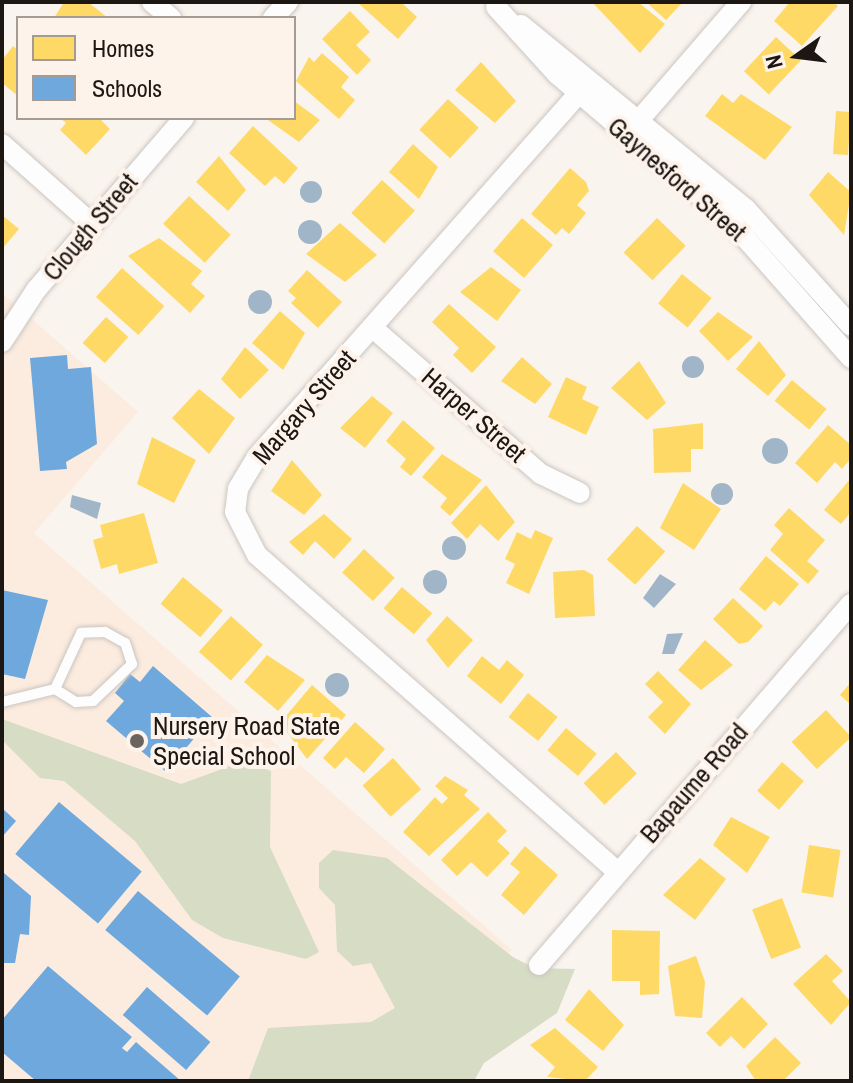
<!DOCTYPE html>
<html>
<head>
<meta charset="utf-8">
<style>
  body { margin:0 }
  #map { position:relative; width:853px; height:1083px; overflow:hidden; background:#faf4ef; font-family:"Archivo Narrow",sans-serif }
  div>[style] { position:absolute }
  [style*='--x'] { left:calc(var(--x)*1px); top:calc(var(--y)*1px); width:calc(var(--w)*1px); rotate:calc(var(--a)*1deg) }
  .built>* { inset:0; background:#fcecdf }
  .forest>* { inset:0; background:#d7dcc4 }
  .water>* { inset:0; background:#a0b6c8 }
  .round { border-radius:50% }
  .homes>* { inset:0; background:#ffd966; transform-origin:0 0 }
  .schools>* { inset:0; background:#6fa8dc; transform-origin:0 0 }
  .roads { filter:drop-shadow(0 0 2px #cbc5c0) drop-shadow(0 0 2px #cbc5c0) }
  .service>* { height:10px; margin:-5px; padding:0 5px; transform-origin:5px; border-radius:5px; background:#fefdfd }
  .minor>* { height:20px; margin:-10px; padding:0 10px; transform-origin:10px; border-radius:10px; background:#fefdfd }
  .dots>* { width:22px; height:22px; translate:-50% -50%; box-sizing:border-box; border:4px solid #fef3eb; border-radius:50% }
  span { translate:-50% -50%; white-space:nowrap; text-align:center; line-height:1.15; -webkit-text-stroke:8px #fef3eb; paint-order:stroke }
  .street-label { font-size:26px; color:#1d1713 }
  .poi-label { font-size:26px; color:#1d1713 }
  .left { translate:0 -50%; text-align:left }
  .frame { position:absolute; inset:0; border:4px solid #1d1713; pointer-events:none }
  .legend { position:absolute; left:16px; top:16px; width:280px; height:104px; box-sizing:border-box; background:#fef3eb; border:2px solid #a49b95; margin:0; padding:10px 14px; list-style:none; font-size:24px; color:#1d1713 }
  .legend li { display:flex; align-items:center; gap:16px; height:40px }
  .legend b { width:40px; border:2px solid #a49b95 }
  .north { position:absolute; left:757px; top:16px; width:80px; height:80px; -webkit-text-stroke:6px #fef3eb; paint-order:stroke; rotate:256deg; font-size:22px; font-weight:700; line-height:32px; text-align:center; color:#1d1713 }
  .north::after { content:''; display:block; margin:auto; width:28px; height:36px; background:#1d1713; clip-path:polygon(50% 0,100% 100%,50% 72%,0 100%) }
</style>
</head>
<body>
<div id="map">
  <div class="built">
    <i style="clip-path:polygon(2px 293px,138px 412px,34px 533px,512px 950px,396px 1081px,2px 1081px)"></i>
  </div>
  <div class="forest">
    <i style="clip-path:polygon(2px 719px,181px 784px,244px 761px,271px 771px,270px 847px,319px 952px,306px 959px,223px 938px,192px 920px,135px 841px,64px 781px,40px 778px,2px 740px)"></i>
    <i style="clip-path:polygon(333px 850px,387px 858px,513px 957px,534px 968px,575px 969px,557px 1013px,484px 1063px,474px 1081px,248px 1081px,268px 1028px,371px 1022px,395px 1008px,371px 963px,353px 966px,337px 951px,335px 905px,319px 888px,319px 863px)"></i>
  </div>
  <div class="water">
    <i class="round" style="left:300px;top:181px;width:22px;height:22px"></i>
    <i class="round" style="left:298px;top:220px;width:24px;height:24px"></i>
    <i class="round" style="left:248px;top:290px;width:24px;height:24px"></i>
    <i class="round" style="left:682px;top:356px;width:22px;height:22px"></i>
    <i class="round" style="left:762px;top:438px;width:26px;height:26px"></i>
    <i class="round" style="left:711px;top:483px;width:22px;height:22px"></i>
    <i style="clip-path:polygon(72px 495px,101px 503px,97px 519px,70px 507px)"></i>
    <i class="round" style="left:442px;top:536px;width:24px;height:24px"></i>
    <i class="round" style="left:423px;top:570px;width:24px;height:24px"></i>
    <i style="clip-path:polygon(660px 574px,676px 584px,654px 608px,643px 598px)"></i>
    <i style="clip-path:polygon(683px 633px,674px 654px,662px 654px,667px 634px)"></i>
    <i class="round" style="left:325px;top:673px;width:24px;height:24px"></i>
  </div>
  <div class="homes">
    <i style="clip-path:polygon(64px 2px,88px 2px,108px 18px,54px 18px)"></i>
    <i style="clip-path:polygon(357px 2px,401px 2px,417px 17px,398px 39px)"></i>
    <i style="clip-path:polygon(592px 2px,638px 2px,665px 24px,640px 53px)"></i>
    <i style="clip-path:polygon(646px 2px,683px 2px,666px 20px)"></i>
    <i style="clip-path:polygon(790px 2px,833px 2px,838px 6px,802px 46px,774px 21px)"></i>
    <i style="clip-path:polygon(350px 11px,370px 32px,356px 45px,371px 60px,357px 75px,322px 39px)"></i>
    <i style="left:776px;top:37px;width:34px;height:47px;rotate:43deg"></i>
    <i style="clip-path:polygon(13px 46px,18px 50px,18px 96px,2px 83px,2px 60px)"></i>
    <i style="clip-path:polygon(322px 53px,349px 77px,341px 87px,355px 100px,339px 119px,296px 81px,309px 57px,314px 62px)"></i>
    <i style="clip-path:polygon(481px 62px,516px 101px,495px 123px,455px 90px)"></i>
    <i style="clip-path:polygon(722px 94px,733px 103px,741px 94px,792px 127px,765px 160px,705px 116px)"></i>
    <i style="left:448px;top:99px;width:42px;height:42px;rotate:43deg"></i>
    <i style="clip-path:polygon(294px 101px,320px 120px,299px 142px,265px 118px,294px 118px)"></i>
    <i style="left:836px;top:111px;width:15px;height:43px;rotate:4deg"></i>
    <i style="clip-path:polygon(60px 118px,99px 118px,110px 129px,86px 155px,60px 130px,66px 123px)"></i>
    <i style="clip-path:polygon(253px 126px,298px 168px,284px 184px,275px 176px,265px 186px,229px 153px)"></i>
    <i style="clip-path:polygon(413px 144px,438px 167px,419px 199px,389px 172px)"></i>
    <i style="clip-path:polygon(219px 156px,246px 190px,228px 211px,196px 182px)"></i>
    <i style="clip-path:polygon(570px 168px,586px 182px,589px 191px,577px 205px,586px 213px,569px 234px,562px 228px,556px 235px,531px 214px)"></i>
    <i style="clip-path:polygon(828px 172px,851px 192px,844px 235px,809px 195px)"></i>
    <i style="left:382px;top:180px;width:45px;height:45px;rotate:43deg"></i>
    <i style="left:189px;top:196px;width:57px;height:38px;rotate:43deg"></i>
    <i style="clip-path:polygon(2px 215px,19px 229px,2px 249px)"></i>
    <i style="left:522px;top:218px;width:41px;height:44px;rotate:41deg"></i>
    <i style="left:657px;top:218px;width:40px;height:48px;rotate:44deg"></i>
    <i style="clip-path:polygon(340px 223px,377px 255px,345px 282px,306px 254px)"></i>
    <i style="clip-path:polygon(159px 238px,202px 271px,191px 284px,205px 296px,190px 313px,128px 256px)"></i>
    <i style="clip-path:polygon(491px 267px,521px 290px,497px 321px,460px 292px)"></i>
    <i style="left:122px;top:268px;width:57px;height:39px;rotate:42deg"></i>
    <i style="clip-path:polygon(307px 270px,342px 302px,318px 328px,291px 303px,296px 298px,288px 291px)"></i>
    <i style="left:682px;top:274px;width:38px;height:38px;rotate:39deg"></i>
    <i style="clip-path:polygon(449px 304px,496px 347px,472px 373px,453px 355px,459px 348px,432px 322px)"></i>
    <i style="clip-path:polygon(280px 311px,305px 333px,283px 370px,252px 343px)"></i>
    <i style="clip-path:polygon(718px 312px,753px 337px,728px 361px,699px 331px)"></i>
    <i style="left:106px;top:317px;width:30px;height:35px;rotate:42deg"></i>
    <i style="clip-path:polygon(759px 341px,786px 375px,768px 396px,736px 369px)"></i>
    <i style="clip-path:polygon(245px 347px,269px 370px,240px 399px,221px 379px)"></i>
    <i style="clip-path:polygon(522px 357px,552px 384px,535px 404px,501px 381px)"></i>
    <i style="clip-path:polygon(639px 361px,666px 403px,647px 420px,611px 388px)"></i>
    <i style="clip-path:polygon(566px 377px,587px 387px,582px 399px,599px 407px,586px 435px,548px 417px)"></i>
    <i style="left:792px;top:380px;width:45px;height:27px;rotate:40deg"></i>
    <i style="clip-path:polygon(199px 389px,235px 418px,209px 454px,172px 418px)"></i>
    <i style="clip-path:polygon(372px 396px,393px 413px,365px 448px,340px 428px)"></i>
    <i style="clip-path:polygon(403px 420px,435px 448px,411px 476px,400px 467px,406px 459px,386px 441px)"></i>
    <i style="clip-path:polygon(703px 423px,703px 449px,691px 449px,691px 472px,654px 473px,653px 429px)"></i>
    <i style="clip-path:polygon(828px 425px,851px 445px,851px 458px,842px 469px,835px 462px,817px 483px,795px 463px)"></i>
    <i style="clip-path:polygon(152px 437px,196px 460px,174px 503px,137px 484px)"></i>
    <i style="clip-path:polygon(442px 454px,482px 480px,450px 516px,440px 507px,447px 498px,422px 477px)"></i>
    <i style="clip-path:polygon(292px 460px,322px 495px,304px 515px,271px 491px)"></i>
    <i style="clip-path:polygon(851px 478px,851px 512px,841px 524px,824px 510px)"></i>
    <i style="clip-path:polygon(683px 483px,721px 509px,694px 550px,660px 528px)"></i>
    <i style="clip-path:polygon(486px 485px,515px 522px,498px 541px,480px 524px,467px 539px,451px 523px)"></i>
    <i style="clip-path:polygon(789px 508px,825px 540px,807px 561px,819px 571px,808px 584px,770px 550px,783px 534px,774px 525px)"></i>
    <i style="clip-path:polygon(144px 513px,158px 563px,119px 574px,117px 564px,101px 569px,93px 540px,103px 537px,100px 525px)"></i>
    <i style="clip-path:polygon(324px 514px,352px 539px,334px 559px,315px 541px,303px 555px,289px 542px)"></i>
    <i style="left:637px;top:526px;width:38px;height:45px;rotate:42deg"></i>
    <i style="clip-path:polygon(535px 530px,553px 538px,529px 594px,506px 583px,515px 564px,505px 559px,517px 532px,531px 539px)"></i>
    <i style="left:364px;top:549px;width:42px;height:32px;rotate:43deg"></i>
    <i style="clip-path:polygon(766px 556px,799px 584px,780px 606px,774px 601px,765px 611px,739px 589px)"></i>
    <i style="clip-path:polygon(584px 570px,593px 575px,595px 616px,555px 618px,553px 572px)"></i>
    <i style="left:183px;top:577px;width:52px;height:35px;rotate:40deg"></i>
    <i style="left:402px;top:587px;width:40px;height:28px;rotate:41deg"></i>
    <i style="clip-path:polygon(733px 598px,763px 626px,748px 642px,739px 644px,713px 619px)"></i>
    <i style="left:231px;top:616px;width:43px;height:48px;rotate:42deg"></i>
    <i style="clip-path:polygon(447px 616px,473px 640px,448px 668px,426px 640px)"></i>
    <i style="clip-path:polygon(705px 640px,733px 665px,701px 690px,678px 670px)"></i>
    <i style="clip-path:polygon(267px 655px,305px 680px,278px 711px,244px 682px)"></i>
    <i style="clip-path:polygon(482px 656px,499px 670px,507px 660px,524px 675px,501px 704px,467px 676px)"></i>
    <i style="clip-path:polygon(658px 671px,691px 704px,665px 734px,648px 717px,663px 702px,645px 684px)"></i>
    <i style="clip-path:polygon(851px 682px,851px 705px,840px 695px)"></i>
    <i style="clip-path:polygon(312px 685px,346px 715px,307px 759px,280px 723px)"></i>
    <i style="left:528px;top:693px;width:38px;height:31px;rotate:39deg"></i>
    <i style="left:826px;top:710px;width:37px;height:47px;rotate:47deg"></i>
    <i style="clip-path:polygon(355px 722px,385px 749px,364px 773px,346px 757px,335px 769px,323px 758px)"></i>
    <i style="left:566px;top:728px;width:40px;height:29px;rotate:40deg"></i>
    <i style="left:616px;top:752px;width:30px;height:45px;rotate:46deg"></i>
    <i style="left:393px;top:758px;width:42px;height:41px;rotate:48deg"></i>
    <i style="left:782px;top:762px;width:29px;height:38px;rotate:41deg"></i>
    <i style="clip-path:polygon(445px 776px,468px 790px,464px 795px,480px 809px,429px 856px,403px 832px,435px 797px,442px 804px,448px 798px,435px 786px)"></i>
    <i style="clip-path:polygon(488px 812px,507px 831px,497px 841px,510px 853px,487px 877px,471px 862px,457px 876px,441px 860px)"></i>
    <i style="clip-path:polygon(731px 817px,770px 837px,747px 873px,713px 845px)"></i>
    <i style="left:809px;top:845px;width:32px;height:48px;rotate:9deg"></i>
    <i style="clip-path:polygon(525px 846px,558px 875px,524px 915px,501px 895px,520px 872px,510px 864px)"></i>
    <i style="clip-path:polygon(700px 858px,726px 879px,695px 920px,663px 895px)"></i>
    <i style="left:782px;top:898px;width:53px;height:32px;rotate:69deg"></i>
    <i style="clip-path:polygon(612px 930px,660px 931px,659px 994px,640px 995px,640px 981px,612px 981px)"></i>
    <i style="clip-path:polygon(826px 954px,843px 971px,832px 981px,851px 1002px,831px 1025px,793px 984px)"></i>
    <i style="clip-path:polygon(696px 956px,705px 982px,702px 1018px,675px 1016px,668px 966px)"></i>
    <i style="clip-path:polygon(589px 989px,624px 1025px,603px 1051px,565px 1020px)"></i>
    <i style="clip-path:polygon(742px 997px,768px 1024px,744px 1049px,731px 1036px,720px 1047px,706px 1033px)"></i>
    <i style="clip-path:polygon(555px 1028px,598px 1067px,585px 1081px,547px 1077px,555px 1067px,530px 1045px)"></i>
    <i style="clip-path:polygon(775px 1037px,801px 1063px,783px 1081px,756px 1081px,746px 1066px)"></i>
  </div>
  <div class="schools">
    <i style="clip-path:polygon(67px 355px,68px 369px,91px 367px,97px 444px,66px 462px,67px 469px,40px 471px,30px 358px)"></i>
    <i style="clip-path:polygon(2px 590px,48px 600px,25px 679px,2px 674px)"></i>
    <i style="clip-path:polygon(153px 666px,212px 717px,166px 772px,106px 721px,124px 701px,115px 693px,130px 674px,140px 682px)"></i>
    <i style="left:59px;top:802px;width:108px;height:68px;rotate:40deg"></i>
    <i style="clip-path:polygon(2px 808px,16px 821px,2px 837px)"></i>
    <i style="clip-path:polygon(2px 857px,4px 873px,31px 896px,29px 935px,20px 934px,15px 963px,2px 963px)"></i>
    <i style="left:138px;top:891px;width:133px;height:51px;rotate:40deg"></i>
    <i style="clip-path:polygon(48px 966px,132px 1037px,122px 1048px,127px 1052px,136px 1042px,181px 1081px,36px 1081px,2px 1052px,2px 1020px)"></i>
    <i style="left:147px;top:987px;width:84px;height:37px;rotate:41deg"></i>
  </div>
  <div class="roads">
    <div class="service">
      <i style="--x:2;--y:702;--w:55;--a:-13.8"></i>
      <i style="--x:55;--y:689;--w:25;--a:32"></i>
      <i style="--x:76;--y:702;--w:17;--a:-3"></i>
      <i style="--x:93;--y:701;--w:54;--a:-43.5"></i>
      <i style="--x:132;--y:664;--w:22;--a:-108"></i>
      <i style="--x:125;--y:643;--w:23;--a:-151"></i>
      <i style="--x:105;--y:632;--w:24;--a:178"></i>
      <i style="--x:81;--y:633;--w:62;--a:114.9"></i>
    </div>
    <div class="minor">
      <i style="--x:152;--y:2;--w:25;--a:40"></i>
      <i style="--x:496;--y:7;--w:91;--a:47.7"></i>
      <i style="--x:557;--y:74;--w:231;--a:40.4"></i>
      <i style="--x:733;--y:224;--w:179;--a:48.6"></i>
      <i style="--x:273;--y:18;--w:22;--a:-47"></i>
      <i style="--x:521;--y:25;--w:291;--a:39.3"></i>
      <i style="--x:746;--y:209;--w:157;--a:48.1"></i>
      <i style="--x:579;--y:93;--w:486;--a:131.5"></i>
      <i style="--x:257;--y:457;--w:37;--a:121"></i>
      <i style="--x:238;--y:489;--w:23;--a:97"></i>
      <i style="--x:235;--y:512;--w:48;--a:62.9"></i>
      <i style="--x:257;--y:555;--w:479;--a:41.3"></i>
      <i style="--x:640;--y:119;--w:155;--a:-49.2"></i>
      <i style="--x:2;--y:144;--w:120;--a:41.6"></i>
      <i style="--x:374;--y:329;--w:221;--a:41"></i>
      <i style="--x:541;--y:474;--w:43;--a:26"></i>
      <i style="--x:2;--y:342;--w:62;--a:-56.8"></i>
      <i style="--x:36;--y:290;--w:227;--a:-49.3"></i>
      <i style="--x:539;--y:965;--w:477;--a:-49.2"></i>
    </div>
  </div>
  <div class="dots">
    <i style="left:137px;top:741px;background:#6a6460"></i>
  </div>
  <div class="street-label">
    <span style="left:677px;top:179px;rotate:41deg">Gaynesford Street</span>
    <span style="left:90px;top:227px;rotate:-50deg">Clough Street</span>
    <span style="left:304px;top:407px;rotate:-49deg">Margary Street</span>
    <span style="left:474px;top:415px;rotate:41deg">Harper Street</span>
    <span style="left:694px;top:783px;rotate:-49deg">Bapaume Road</span>
  </div>
  <div class="poi-label">
    <span class="left" style="left:153px;top:741px">Nursery Road State<br>Special School</span>
  </div>
  <div class="frame"></div>
  <ul class="legend">
  <li><b style="height:22px;background:#ffd966"></b>Homes</li>
  <li><b style="height:22px;background:#6fa8dc"></b>Schools</li>
  </ul>
  <div class="north">N</div>
</div>
</body>
</html>
